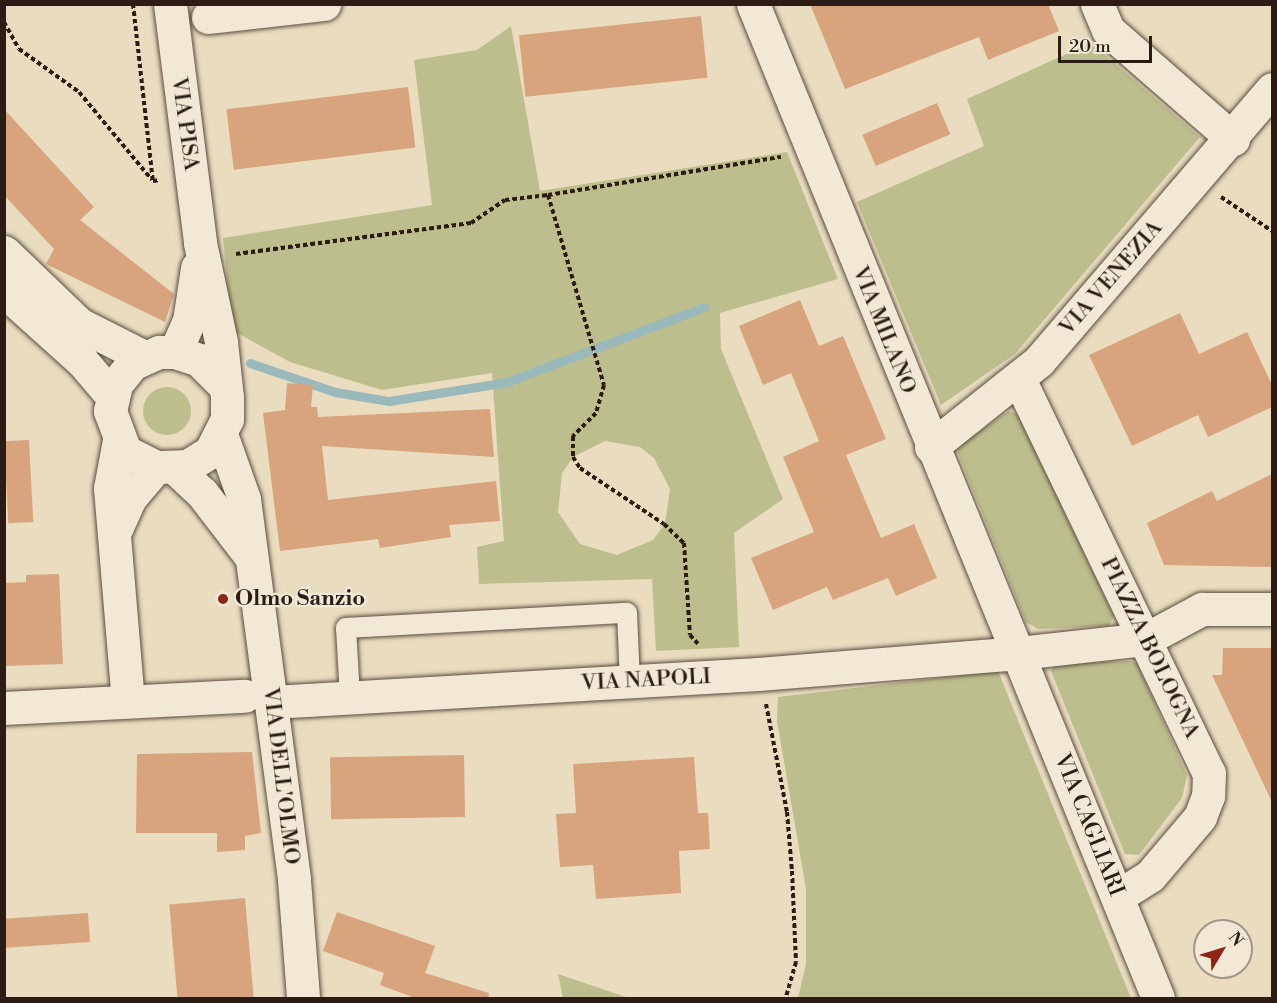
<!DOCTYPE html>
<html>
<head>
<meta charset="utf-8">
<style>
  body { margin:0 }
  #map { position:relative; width:1277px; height:1003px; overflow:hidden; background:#e9dcbf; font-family:"Libre Bodoni",serif }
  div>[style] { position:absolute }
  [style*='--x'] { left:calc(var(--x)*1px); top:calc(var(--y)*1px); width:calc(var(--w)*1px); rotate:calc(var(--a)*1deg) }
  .green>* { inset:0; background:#bdbe8e }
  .round { border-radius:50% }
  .stream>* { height:9px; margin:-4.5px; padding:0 4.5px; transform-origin:4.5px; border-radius:4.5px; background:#9ab9bb }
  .building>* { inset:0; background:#d8a47e; transform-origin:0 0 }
  .path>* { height:4px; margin-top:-2px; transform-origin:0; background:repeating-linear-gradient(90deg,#2c1c14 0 4.5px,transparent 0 7.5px) }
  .roads { filter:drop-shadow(0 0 2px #5b4c3f) drop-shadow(0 0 2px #5b4c3f) }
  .service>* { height:20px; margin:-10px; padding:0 10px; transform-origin:10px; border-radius:10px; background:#f1e8d5 }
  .minor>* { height:33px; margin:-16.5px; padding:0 16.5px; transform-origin:16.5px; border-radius:16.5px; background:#f1e8d5 }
  .tertiary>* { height:33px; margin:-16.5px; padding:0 16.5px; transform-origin:16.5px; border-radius:16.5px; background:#f1e8d5 }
  .secondary>* { height:33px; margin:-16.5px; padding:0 16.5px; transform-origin:16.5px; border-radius:16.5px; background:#f1e8d5 }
  .dots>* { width:16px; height:16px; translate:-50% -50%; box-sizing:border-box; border:3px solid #f1e8d5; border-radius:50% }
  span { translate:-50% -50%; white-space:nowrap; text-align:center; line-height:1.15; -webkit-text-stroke:4.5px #f1e8d5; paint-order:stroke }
  .street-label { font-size:22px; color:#2c1c14 }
  .poi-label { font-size:22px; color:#2c1c14; font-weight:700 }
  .left { translate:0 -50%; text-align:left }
  .frame { position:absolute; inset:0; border:6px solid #2c1c14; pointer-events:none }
  .north { position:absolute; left:1193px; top:919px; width:60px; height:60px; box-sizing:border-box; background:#f1e8d5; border:2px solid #a29688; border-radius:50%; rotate:52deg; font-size:16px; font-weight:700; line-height:24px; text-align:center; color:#2c1c14 }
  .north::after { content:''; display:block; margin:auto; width:21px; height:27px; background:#8f2418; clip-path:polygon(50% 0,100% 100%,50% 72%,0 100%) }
  .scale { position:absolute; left:1058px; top:36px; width:94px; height:27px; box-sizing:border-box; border:3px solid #2c1c14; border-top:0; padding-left:8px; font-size:18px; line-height:21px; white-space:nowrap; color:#2c1c14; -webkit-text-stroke:4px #f1e8d5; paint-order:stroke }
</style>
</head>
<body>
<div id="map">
  <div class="green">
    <i style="clip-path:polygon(evenodd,511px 26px,540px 191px,787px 152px,838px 279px,720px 313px,721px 349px,783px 499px,734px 533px,739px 647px,656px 651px,652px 579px,479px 584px,477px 547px,504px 541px,492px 373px,382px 390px,290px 362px,232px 330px,223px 238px,432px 205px,414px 60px,477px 50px,511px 26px,605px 441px,640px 447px,654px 458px,670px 489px,665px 524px,653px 540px,617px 555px,580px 544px,558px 512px,562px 473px,573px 457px,605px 441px)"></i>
    <i style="clip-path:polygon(1091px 43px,1200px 137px,1015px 354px,941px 405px,857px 202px,984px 146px,967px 99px)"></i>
    <i class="round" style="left:143px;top:387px;width:48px;height:48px"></i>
    <i style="clip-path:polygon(1009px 411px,1018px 415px,1114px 616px,1109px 626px,1038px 629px,1026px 622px,958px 453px,959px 445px)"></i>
    <i style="clip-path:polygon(1129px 661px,1137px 663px,1187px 775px,1182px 798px,1139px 855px,1125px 854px,1051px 671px,1055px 664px)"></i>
    <i style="clip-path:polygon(998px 671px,1131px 998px,798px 998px,806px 964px,806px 889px,777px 721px,778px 697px)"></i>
    <i style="clip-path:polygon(558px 974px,629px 998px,563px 998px)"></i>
  </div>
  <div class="stream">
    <i style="--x:250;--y:363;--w:90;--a:18.8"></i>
    <i style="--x:335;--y:392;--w:55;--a:9.5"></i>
    <i style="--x:389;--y:401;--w:120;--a:-9.1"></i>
    <i style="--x:507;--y:382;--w:211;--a:-20.8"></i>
  </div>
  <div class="building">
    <i style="clip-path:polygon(810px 4px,1048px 4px,1059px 31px,988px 60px,979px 37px,845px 89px)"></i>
    <i style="left:701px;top:16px;width:62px;height:183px;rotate:84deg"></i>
    <i style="left:408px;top:87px;width:61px;height:183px;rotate:83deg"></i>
    <i style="left:937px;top:103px;width:34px;height:81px;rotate:67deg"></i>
    <i style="clip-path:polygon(4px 109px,94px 207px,80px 220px,174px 294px,165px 322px,46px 264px,54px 249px,4px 195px)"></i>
    <i style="clip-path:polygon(800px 300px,819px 346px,843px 336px,886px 439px,846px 455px,881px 538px,914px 524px,937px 578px,896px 596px,888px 578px,833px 600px,827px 587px,773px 610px,751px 558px,814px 532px,783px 457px,819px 441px,791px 373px,763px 385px,739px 326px)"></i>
    <i style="clip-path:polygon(1180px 313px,1199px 354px,1247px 332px,1272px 385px,1272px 407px,1208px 437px,1198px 415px,1132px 446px,1089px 355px)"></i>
    <i style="clip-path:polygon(287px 383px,313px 385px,311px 407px,317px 407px,318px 417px,490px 409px,494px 457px,322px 446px,328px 500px,496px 481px,500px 521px,449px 525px,451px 537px,380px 548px,378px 539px,280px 551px,263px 413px,285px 410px)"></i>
    <i style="left:29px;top:440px;width:82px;height:25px;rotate:87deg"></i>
    <i style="clip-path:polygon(1272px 474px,1272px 567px,1164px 565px,1147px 523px,1212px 491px,1217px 501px)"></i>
    <i style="clip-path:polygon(59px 574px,63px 664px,5px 666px,4px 583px,26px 582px,26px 575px)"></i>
    <i style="clip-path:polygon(1223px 648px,1272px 648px,1272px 802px,1212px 675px,1222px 675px)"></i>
    <i style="clip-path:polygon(252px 752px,261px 833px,245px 836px,245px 850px,217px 852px,217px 833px,136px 833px,137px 754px)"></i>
    <i style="left:464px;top:755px;width:62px;height:134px;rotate:89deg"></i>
    <i style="clip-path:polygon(694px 757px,698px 813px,708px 813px,710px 849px,679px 851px,681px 893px,596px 899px,593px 865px,560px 867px,556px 814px,576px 813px,573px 764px)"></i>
    <i style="left:245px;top:898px;width:101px;height:76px;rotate:85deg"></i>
    <i style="clip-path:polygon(337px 912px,435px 946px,425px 973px,489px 993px,488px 999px,418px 999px,380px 985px,384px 973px,323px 951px)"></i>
    <i style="left:88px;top:913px;width:29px;height:84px;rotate:86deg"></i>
  </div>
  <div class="path">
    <i style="--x:133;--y:4;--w:178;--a:83.6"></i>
    <i style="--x:153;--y:181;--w:7;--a:-8"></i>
    <i style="--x:4;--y:22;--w:31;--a:61"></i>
    <i style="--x:19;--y:49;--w:74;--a:35.6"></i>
    <i style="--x:79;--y:92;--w:114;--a:50.3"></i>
    <i style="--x:548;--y:195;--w:236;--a:-9.3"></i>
    <i style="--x:1221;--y:197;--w:61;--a:33.7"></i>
    <i style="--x:236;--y:254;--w:237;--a:-7.5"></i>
    <i style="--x:471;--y:223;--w:41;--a:-34.1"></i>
    <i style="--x:505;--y:200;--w:43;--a:-6.6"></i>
    <i style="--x:548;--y:195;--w:198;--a:73.6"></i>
    <i style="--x:604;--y:385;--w:29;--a:106"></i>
    <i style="--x:596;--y:413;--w:33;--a:135"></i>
    <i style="--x:573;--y:436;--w:21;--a:90"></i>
    <i style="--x:573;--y:457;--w:13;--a:58"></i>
    <i style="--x:580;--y:468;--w:101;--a:33.7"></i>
    <i style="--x:664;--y:524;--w:28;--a:44"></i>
    <i style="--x:684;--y:543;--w:92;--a:86.3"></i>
    <i style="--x:690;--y:635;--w:12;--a:48"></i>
    <i style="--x:766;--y:704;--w:110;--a:79"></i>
    <i style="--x:787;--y:812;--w:59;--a:85.2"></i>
    <i style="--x:792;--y:871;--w:91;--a:87.5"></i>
    <i style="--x:796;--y:962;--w:37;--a:106"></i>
  </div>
  <div class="roads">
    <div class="service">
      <i style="--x:350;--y:697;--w:69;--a:-93.3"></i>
      <i style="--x:346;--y:628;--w:281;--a:-3.1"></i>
      <i style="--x:627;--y:613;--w:68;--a:87.5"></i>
    </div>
    <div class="minor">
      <i style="--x:753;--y:4;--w:1073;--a:67.83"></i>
      <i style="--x:1097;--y:4;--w:28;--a:67"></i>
      <i style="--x:1108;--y:30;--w:166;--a:41.1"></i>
      <i style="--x:208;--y:17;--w:117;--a:-6.4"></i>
      <i style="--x:1019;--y:379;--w:437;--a:64.3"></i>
      <i style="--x:1209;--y:773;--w:23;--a:92"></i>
      <i style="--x:1208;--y:796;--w:22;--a:111"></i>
      <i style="--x:1200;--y:817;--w:77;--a:130.3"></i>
      <i style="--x:1150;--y:876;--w:38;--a:148"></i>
      <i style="--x:119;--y:440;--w:49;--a:100.6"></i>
      <i style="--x:110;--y:488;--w:214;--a:85.2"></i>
      <i style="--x:931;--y:447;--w:138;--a:-38.5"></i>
      <i style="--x:1039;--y:361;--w:358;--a:-49.4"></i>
      <i style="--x:116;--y:529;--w:34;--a:-66"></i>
      <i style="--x:130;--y:498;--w:40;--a:-50"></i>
      <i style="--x:272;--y:702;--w:487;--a:-3.3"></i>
      <i style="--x:758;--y:674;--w:262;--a:-4.6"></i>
      <i style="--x:1019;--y:653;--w:128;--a:-6.3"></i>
      <i style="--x:1146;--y:639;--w:64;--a:-28.2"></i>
      <i style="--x:1202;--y:609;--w:70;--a:0"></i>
      <i style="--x:4;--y:708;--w:241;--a:-2.9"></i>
    </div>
    <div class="tertiary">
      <i style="--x:4;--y:252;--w:104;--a:43.8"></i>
      <i style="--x:79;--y:324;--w:73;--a:26.9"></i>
      <i style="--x:4;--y:291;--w:105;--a:41.9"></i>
      <i style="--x:82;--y:361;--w:46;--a:49.4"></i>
    </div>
    <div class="secondary">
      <i style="--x:170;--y:4;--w:241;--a:82.8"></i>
      <i style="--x:200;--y:243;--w:101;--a:78"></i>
      <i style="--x:221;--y:342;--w:55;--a:83.8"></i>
      <i style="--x:227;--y:397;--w:22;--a:90"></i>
      <i style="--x:227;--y:419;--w:37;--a:117"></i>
      <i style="--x:210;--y:452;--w:26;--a:148"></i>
      <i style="--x:188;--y:466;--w:32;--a:178"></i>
      <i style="--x:156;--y:467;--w:35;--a:-153"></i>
      <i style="--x:125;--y:451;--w:43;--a:-110.6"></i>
      <i style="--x:110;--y:411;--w:28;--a:-77"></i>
      <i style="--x:116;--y:384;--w:26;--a:-51"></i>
      <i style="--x:132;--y:364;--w:30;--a:-24"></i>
      <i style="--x:159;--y:352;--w:16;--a:0"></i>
      <i style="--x:175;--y:352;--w:25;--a:18"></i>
      <i style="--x:199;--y:360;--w:35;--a:45"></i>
      <i style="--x:175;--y:352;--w:34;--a:-66"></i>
      <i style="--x:189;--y:321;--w:54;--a:-81.4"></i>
      <i style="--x:221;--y:434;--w:69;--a:70.5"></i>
      <i style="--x:244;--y:499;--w:384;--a:82.5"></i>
      <i style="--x:294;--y:880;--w:118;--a:85.6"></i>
      <i style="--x:175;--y:468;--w:37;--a:43"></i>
      <i style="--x:202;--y:493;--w:76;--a:52.5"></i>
    </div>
  </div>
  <div class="dots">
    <i style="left:223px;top:599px;background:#8f2418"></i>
  </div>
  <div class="street-label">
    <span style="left:185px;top:124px;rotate:82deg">VIA PISA</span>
    <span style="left:1111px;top:278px;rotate:-49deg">VIA VENEZIA</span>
    <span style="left:884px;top:330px;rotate:68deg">VIA MILANO</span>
    <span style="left:1150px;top:648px;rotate:64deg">PIAZZA BOLOGNA</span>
    <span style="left:646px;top:680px;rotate:-3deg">VIA NAPOLI</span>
    <span style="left:281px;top:776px;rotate:83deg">VIA DELL'OLMO</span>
    <span style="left:1089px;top:825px;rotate:68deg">VIA CAGLIARI</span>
  </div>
  <div class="poi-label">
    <span class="left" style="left:235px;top:599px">Olmo Sanzio</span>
  </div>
  <div class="frame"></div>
  <div class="north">N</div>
  <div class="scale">20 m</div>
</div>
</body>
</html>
